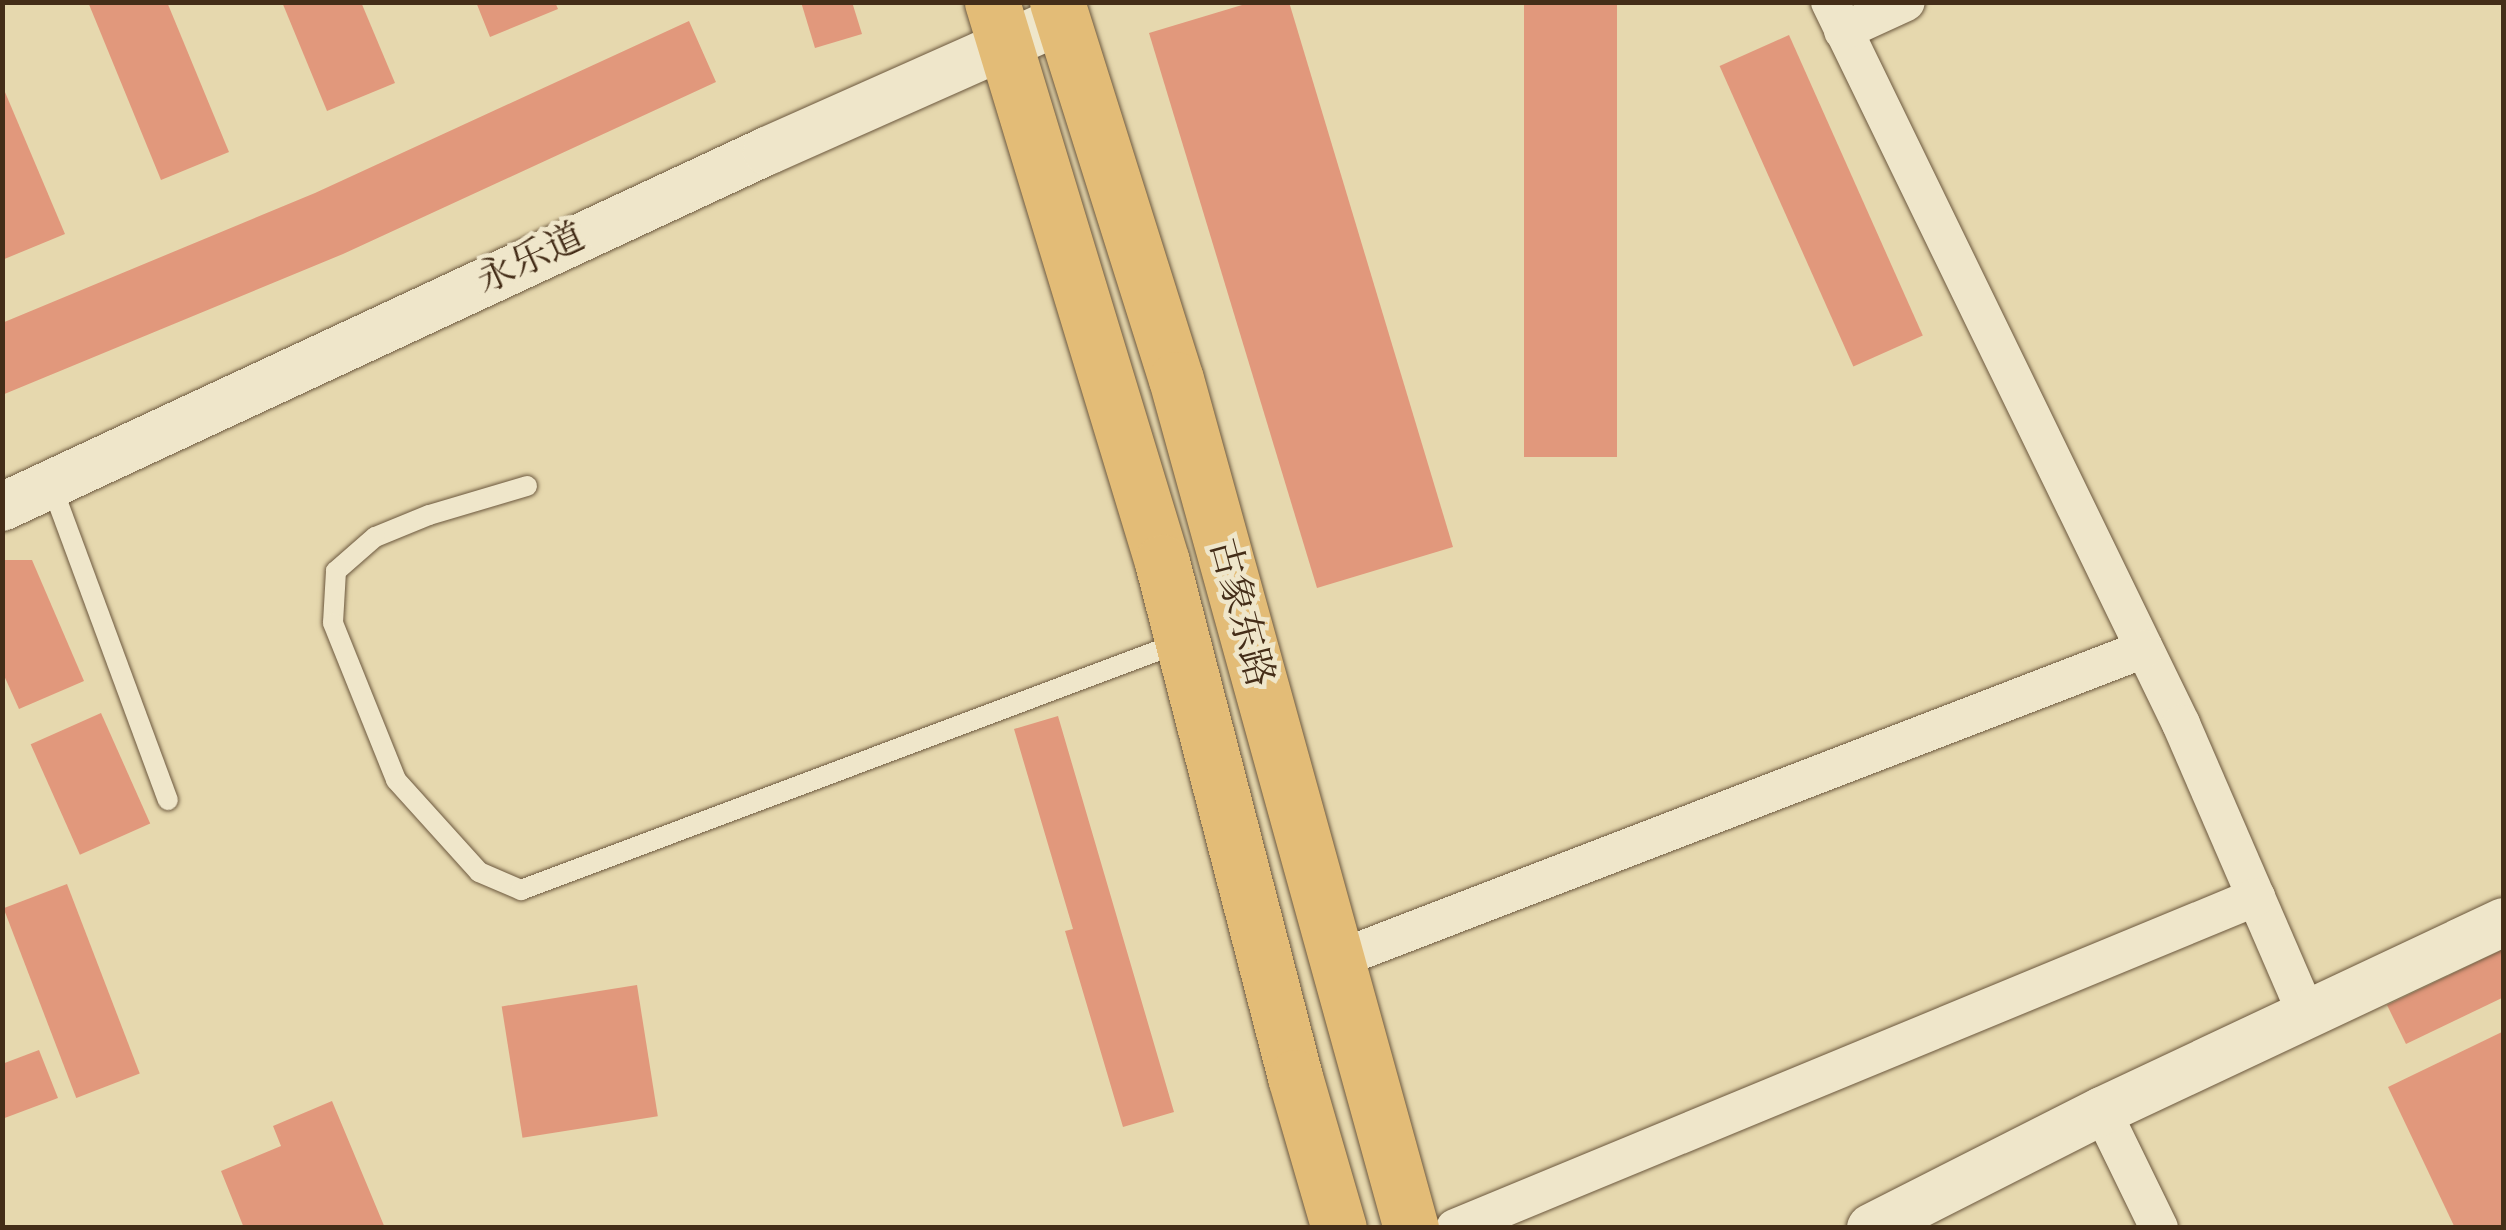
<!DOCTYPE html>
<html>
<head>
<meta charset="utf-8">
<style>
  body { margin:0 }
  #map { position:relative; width:2506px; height:1230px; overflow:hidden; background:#e6d8ae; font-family:"IM FELL DW Pica","Noto Serif SC",serif }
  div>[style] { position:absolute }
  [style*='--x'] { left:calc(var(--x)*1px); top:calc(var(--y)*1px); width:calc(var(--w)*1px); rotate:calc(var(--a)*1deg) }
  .building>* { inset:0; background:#e1987c; transform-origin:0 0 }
  .roads { filter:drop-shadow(0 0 2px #6c583e) drop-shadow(0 0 2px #6c583e) }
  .service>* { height:20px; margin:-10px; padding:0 10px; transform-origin:10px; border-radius:10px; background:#efe6ca }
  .minor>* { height:38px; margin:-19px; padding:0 19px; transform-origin:19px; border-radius:19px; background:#efe6ca }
  .tertiary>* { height:48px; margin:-24px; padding:0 24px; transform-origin:24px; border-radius:24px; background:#efe6ca }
  .primary>* { height:55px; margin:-27.5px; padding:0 27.5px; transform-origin:27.5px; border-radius:27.5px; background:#e3bc77 }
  span { translate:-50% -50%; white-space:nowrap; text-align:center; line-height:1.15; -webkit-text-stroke:9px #efe6ca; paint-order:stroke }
  .street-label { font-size:38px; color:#442d18 }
  .frame { position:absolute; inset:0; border:5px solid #442d18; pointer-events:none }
</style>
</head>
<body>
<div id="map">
  <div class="building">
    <i style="clip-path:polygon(88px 2px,167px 2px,229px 152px,161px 180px)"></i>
    <i style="clip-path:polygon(282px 2px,361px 2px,395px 83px,327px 111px)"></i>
    <i style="clip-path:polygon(476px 2px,555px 2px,558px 9px,490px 37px)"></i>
    <i style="clip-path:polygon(801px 2px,852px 2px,862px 34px,815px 48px)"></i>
    <i style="clip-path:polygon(1252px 2px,1289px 2px,1453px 547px,1317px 588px,1149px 33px)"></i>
    <i style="left:1524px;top:2px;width:93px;height:455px"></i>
    <i style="clip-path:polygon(689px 21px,716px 82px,343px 254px,2px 395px,2px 323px,315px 193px)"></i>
    <i style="left:1789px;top:35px;width:329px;height:76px;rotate:66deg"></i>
    <i style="clip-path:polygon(2px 85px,65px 234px,2px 260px)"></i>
    <i style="clip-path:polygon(2px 560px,32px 560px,84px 681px,19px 709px,2px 671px)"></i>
    <i style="left:101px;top:713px;width:121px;height:77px;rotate:66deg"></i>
    <i style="clip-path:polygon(1058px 716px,1174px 1112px,1123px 1127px,1065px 931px,1073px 929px,1014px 729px)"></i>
    <i style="left:67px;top:884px;width:203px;height:68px;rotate:69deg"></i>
    <i style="clip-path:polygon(2504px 949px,2504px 997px,2406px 1044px,2387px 1005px)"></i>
    <i style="left:637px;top:985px;width:133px;height:137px;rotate:81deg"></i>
    <i style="clip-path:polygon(2504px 1031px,2504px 1228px,2455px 1228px,2388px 1087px)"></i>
    <i style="clip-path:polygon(39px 1050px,58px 1098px,2px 1119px,2px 1064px)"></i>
    <i style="clip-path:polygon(332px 1101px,385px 1228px,244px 1228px,221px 1171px,281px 1146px,273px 1126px)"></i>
  </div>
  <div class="roads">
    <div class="service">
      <i style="--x:51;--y:484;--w:337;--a:69.7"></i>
      <i style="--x:527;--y:486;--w:102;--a:163.5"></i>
      <i style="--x:429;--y:515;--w:58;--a:157.8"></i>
      <i style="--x:375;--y:537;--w:52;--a:138.9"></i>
      <i style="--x:336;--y:571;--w:52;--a:93.3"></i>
      <i style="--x:333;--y:623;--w:169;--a:68.1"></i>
      <i style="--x:396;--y:780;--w:124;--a:47.9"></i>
      <i style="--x:479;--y:872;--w:46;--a:23.2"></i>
      <i style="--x:521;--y:890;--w:705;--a:-20.59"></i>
    </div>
    <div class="minor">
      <i style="--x:1830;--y:2;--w:803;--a:64.07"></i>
      <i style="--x:2181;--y:724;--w:317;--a:66.6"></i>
      <i style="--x:1843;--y:31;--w:69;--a:-24.7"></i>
      <i style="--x:1336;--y:960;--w:866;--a:-21.05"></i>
      <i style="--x:2102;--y:1111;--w:130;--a:64"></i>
      <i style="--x:1455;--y:1228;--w:867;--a:-22.45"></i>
    </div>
    <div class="tertiary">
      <i style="--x:2;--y:507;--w:844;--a:-24.96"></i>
      <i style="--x:767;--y:151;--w:324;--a:-24"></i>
      <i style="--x:1871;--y:1228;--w:259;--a:-26.9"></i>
      <i style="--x:2102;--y:1111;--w:444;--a:-25.2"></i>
    </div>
    <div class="primary">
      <i style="--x:992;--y:2;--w:585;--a:73.11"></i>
      <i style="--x:1162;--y:562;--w:532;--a:75.52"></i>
      <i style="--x:1295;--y:1077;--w:157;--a:73.8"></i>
      <i style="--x:1057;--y:2;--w:395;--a:72.5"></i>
      <i style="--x:1176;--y:379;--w:881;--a:74.53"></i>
    </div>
  </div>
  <div class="street-label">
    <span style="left:531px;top:260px;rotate:-25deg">永乐道</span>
    <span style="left:1240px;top:613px;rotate:75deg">古象东路</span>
  </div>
  <div class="frame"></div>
</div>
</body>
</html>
